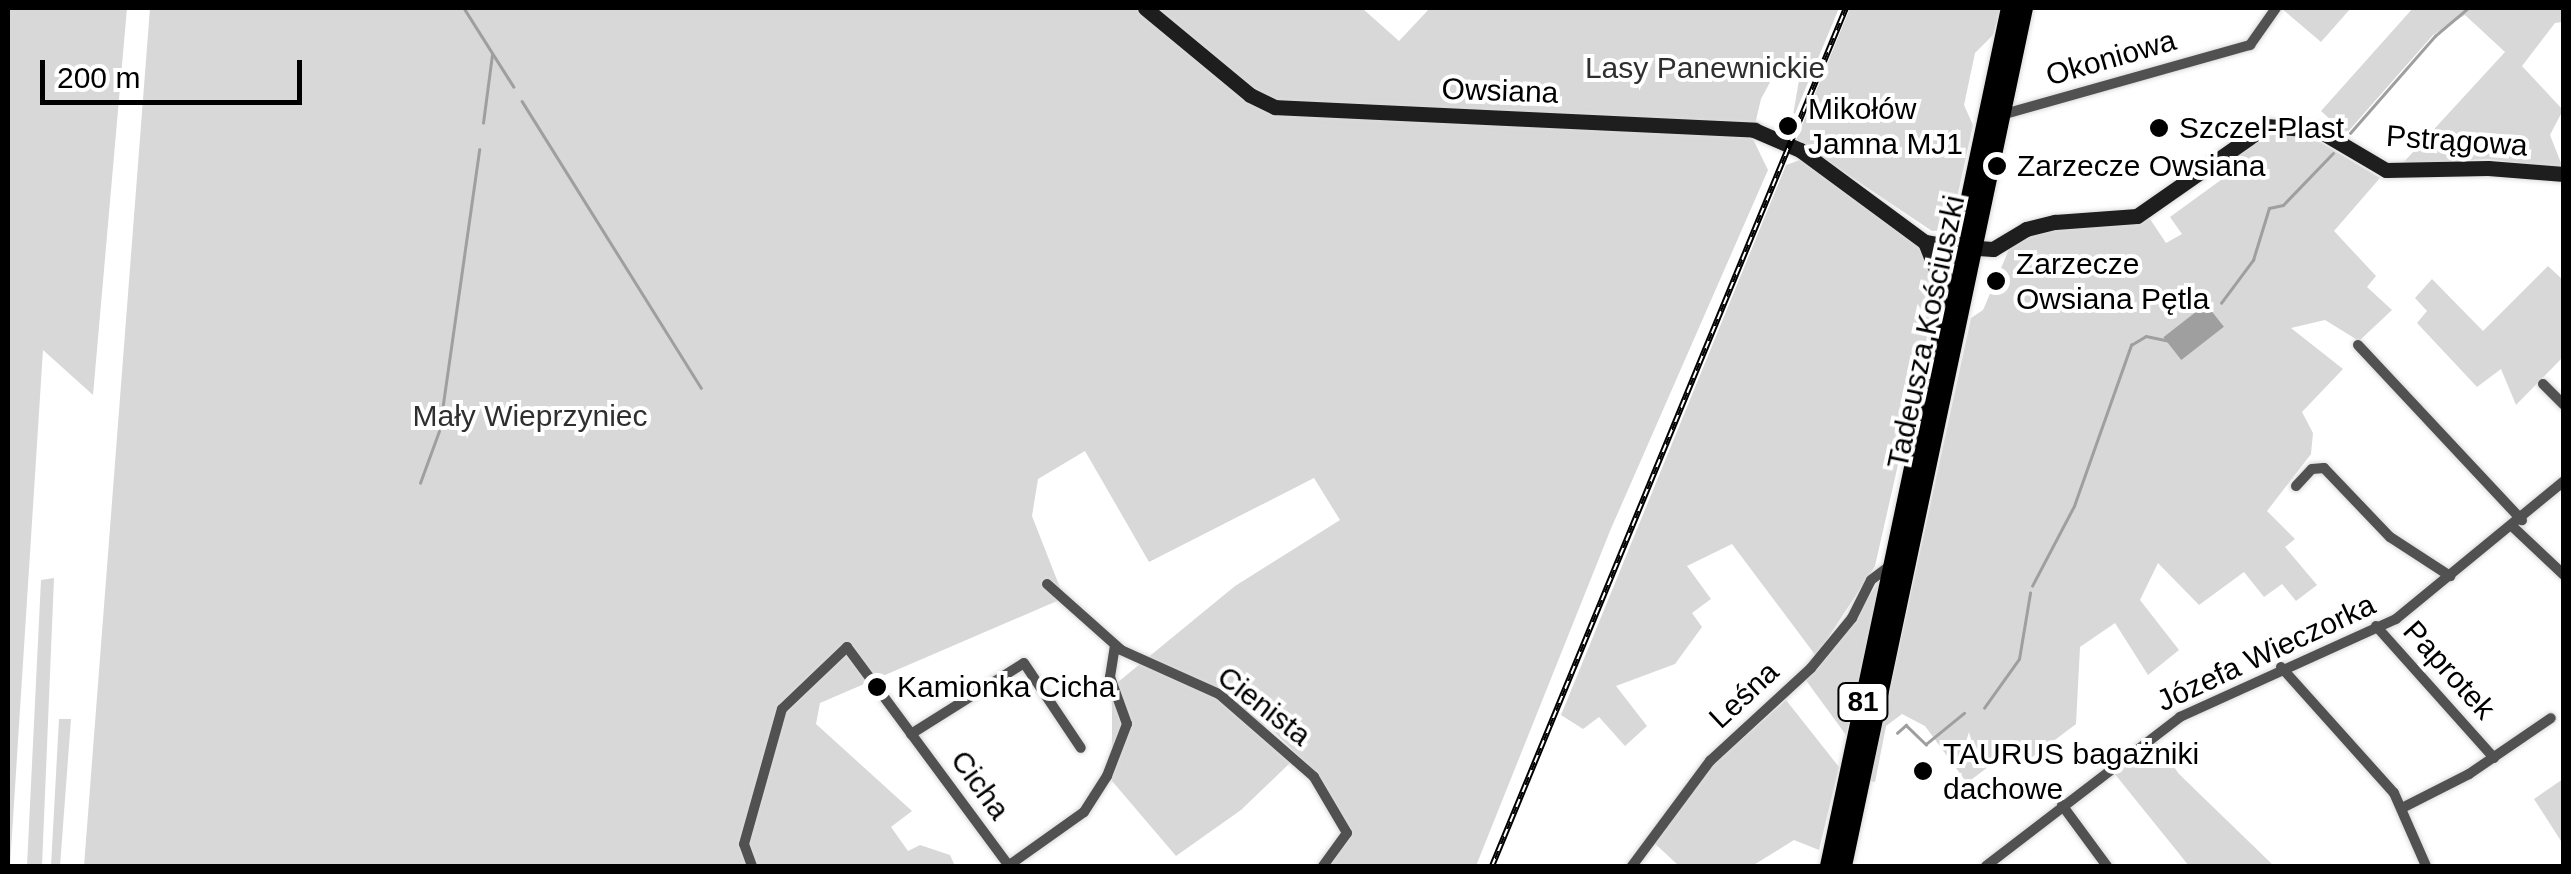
<!DOCTYPE html>
<html>
<head>
<meta charset="utf-8">
<style>
  body { margin:0 }
  #map { position:relative; width:2571px; height:874px; overflow:hidden; background:#fff; font-family:Arial,sans-serif }
  div>[style] { position:absolute }
  [style*='--x'] { left:calc(var(--x)*1px); top:calc(var(--y)*1px); width:calc(var(--w)*1px); rotate:calc(var(--a)*1deg) }
  .green>* { inset:0; background:#d8d8d8 }
  .water>* { inset:0; background:#9f9f9f; transform-origin:0 0 }
  .stream>* { height:2.5px; margin:-1.25px; padding:0 1.25px; transform-origin:1.25px; border-radius:1.25px; background:#9f9f9f }
  .roads { filter:drop-shadow(0 0 2px #dbdbdb) drop-shadow(0 0 2px #dbdbdb) }
  .street>* { height:10px; margin:-5px; padding:0 5px; transform-origin:5px; border-radius:5px; background:#515151 }
  .secondary>* { height:15px; margin:-7.5px; padding:0 7.5px; transform-origin:7.5px; border-radius:7.5px; background:#1e1e1e }
  .primary>* { height:18px; margin:-9px; padding:0 9px; transform-origin:9px; border-radius:9px; background:#000 }
  .rail>* { height:6px; margin-top:-3px; transform-origin:0; background:repeating-linear-gradient(90deg,#fff 0 8px,#000 0 16px); box-sizing:border-box; border-block:2px solid #000 }
  .dots>* { width:28px; height:28px; translate:-50% -50%; box-sizing:border-box; border:5px solid #fff; border-radius:50% }
  span { translate:-50% -50%; white-space:nowrap; text-align:center; line-height:1.15; -webkit-text-stroke:8px #fff; paint-order:stroke }
  .shield-label span { padding:2px 8px; background:#fff; border:2px solid; border-radius:8px; -webkit-text-stroke-width:0 }
  .shield-label { font-size:28px; color:#000; font-weight:700 }
  .street-label { font-size:30px; color:#000 }
  .park-label { font-size:30px; color:#2f2f2f }
  .poi-label { font-size:30px; color:#000 }
  .left { translate:0 -50%; text-align:left }
  .frame { position:absolute; inset:0; border:10px solid #000; pointer-events:none }
  .scale { position:absolute; left:40px; top:60px; width:262px; height:45px; box-sizing:border-box; border:5px solid #000; border-top:0; padding-left:12px; font-size:30px; line-height:35px; white-space:nowrap; color:#000; -webkit-text-stroke:8px #fff; paint-order:stroke }
</style>
</head>
<body>
<div id="map">
  <div class="green">
    <i style="clip-path:polygon(8px 8px,127px 8px,93px 395px,43px 350px,10px 866px)"></i>
    <i style="clip-path:polygon(150px 8px,1362px 8px,1399px 41px,1430px 8px,1839px 8px,1792px 121px,1799px 80px,1775px 73px,1761px 99px,1752px 137px,1768px 170px,1610px 531px,1476px 866px,1326px 866px,1352px 832px,1316px 773px,1255px 713px,1292px 761px,1241px 810px,1176px 856px,1112px 781px,1112px 687px,1235px 586px,1340px 520px,1314px 478px,1149px 562px,1085px 451px,1038px 479px,1032px 516px,1064px 598px,820px 703px,816px 724px,912px 811px,891px 827px,908px 851px,920px 845px,950px 855px,955px 866px,84px 866px)"></i>
    <i style="clip-path:polygon(1850px 8px,2001px 8px,1993px 35px,1975px 53px,1964px 105px,1973px 125px,1950px 230px,1932px 231px,1796px 140px)"></i>
    <i style="clip-path:polygon(2281px 8px,2351px 8px,2321px 42px)"></i>
    <i style="clip-path:polygon(2413px 8px,2563px 8px,2563px 22px,2555px 23px,2522px 66px,2563px 110px,2550px 135px,2563px 168px,2487px 159px,2402px 164px,2505px 52px,2465px 15px,2433px 35px,2346px 134px,2321px 111px)"></i>
    <i style="clip-path:polygon(2282px 133px,2308px 135px,2380px 178px,2334px 231px,2376px 276px,2367px 287px,2392px 310px,2359px 341px,2325px 320px,2291px 328px,2343px 369px,2302px 412px,2313px 433px,2311px 454px,2267px 511px,2295px 539px,2285px 547px,2317px 585px,2296px 601px,2282px 584px,2264px 597px,2244px 572px,2199px 605px,2158px 563px,2140px 600px,2179px 650px,2148px 675px,2115px 623px,2080px 647px,2076px 724px,2023px 764px,2009px 751px,1967px 783px,1925px 726px,1902px 714px,1886px 726px,1875px 782px,1870px 781px,1971px 318px,1983px 310px,2010px 247px,2038px 228px,2150px 219px,2166px 243px,2182px 234px,2170px 217px,2225px 177px,2220px 167px,2260px 138px)"></i>
    <i style="clip-path:polygon(1803px 159px,1919px 244px,1939px 284px,1875px 566px,1816px 656px,1732px 544px,1687px 566px,1711px 599px,1692px 613px,1702px 627px,1675px 664px,1616px 686px,1647px 726px,1625px 746px,1599px 717px,1583px 729px,1561px 715px,1786px 165px)"></i>
    <i style="clip-path:polygon(2548px 266px,2563px 280px,2563px 357px,2516px 405px,2501px 369px,2477px 387px,2417px 323px,2427px 311px,2415px 298px,2432px 279px,2483px 331px)"></i>
    <i style="clip-path:polygon(54px 578px,42px 866px,27px 866px,41px 580px)"></i>
    <i style="clip-path:polygon(1881px 580px,1863px 667px,1846px 735px,1805px 679px)"></i>
    <i style="clip-path:polygon(1786px 700px,1839px 767px,1819px 850px,1794px 840px,1752px 866px,1679px 866px,1651px 840px,1711px 767px)"></i>
    <i style="clip-path:polygon(59px 719px,71px 719px,60px 866px,51px 866px)"></i>
    <i style="clip-path:polygon(2155px 740px,2179px 774px,2274px 866px,2189px 866px,2114px 773px)"></i>
    <i style="clip-path:polygon(2563px 779px,2564px 839px,2561px 841px,2534px 799px)"></i>
  </div>
  <div class="water">
    <i style="left:2206px;top:304px;width:29px;height:54px;rotate:52deg"></i>
  </div>
  <div class="stream">
    <i style="--x:464;--y:8;--w:93;--a:57.7"></i>
    <i style="--x:522;--y:101;--w:338;--a:58"></i>
    <i style="--x:483;--y:123;--w:69;--a:-82.5"></i>
    <i style="--x:2350;--y:133;--w:129;--a:-48.8"></i>
    <i style="--x:2435;--y:36;--w:43;--a:-40.3"></i>
    <i style="--x:2221;--y:303;--w:54;--a:-53.3"></i>
    <i style="--x:2253;--y:260;--w:54;--a:-72.9"></i>
    <i style="--x:2269;--y:208;--w:14;--a:-12"></i>
    <i style="--x:2283;--y:205;--w:72;--a:-46.1"></i>
    <i style="--x:441;--y:418;--w:271;--a:-81.9"></i>
    <i style="--x:420;--y:483;--w:55;--a:-69.9"></i>
    <i style="--x:2032;--y:586;--w:90;--a:-62.3"></i>
    <i style="--x:2074;--y:506;--w:171;--a:-70.5"></i>
    <i style="--x:2131;--y:345;--w:17;--a:-31"></i>
    <i style="--x:2146;--y:336;--w:24;--a:12"></i>
    <i style="--x:1984;--y:708;--w:60;--a:-54.5"></i>
    <i style="--x:2019;--y:659;--w:67;--a:-80.5"></i>
    <i style="--x:1897;--y:733;--w:12;--a:-42"></i>
    <i style="--x:1906;--y:725;--w:28;--a:44"></i>
    <i style="--x:1926;--y:744;--w:49;--a:-39.2"></i>
  </div>
  <div class="roads">
    <div class="street">
      <i style="--x:2001;--y:115;--w:259;--a:-15.7"></i>
      <i style="--x:2250;--y:45;--w:45;--a:-54.9"></i>
      <i style="--x:2358;--y:345;--w:240;--a:46.9"></i>
      <i style="--x:2543;--y:384;--w:30;--a:45"></i>
      <i style="--x:2296;--y:486;--w:23;--a:-47"></i>
      <i style="--x:2312;--y:469;--w:12;--a:-5"></i>
      <i style="--x:2324;--y:468;--w:95;--a:46.3"></i>
      <i style="--x:2390;--y:537;--w:72;--a:33"></i>
      <i style="--x:2513;--y:527;--w:70;--a:43.3"></i>
      <i style="--x:1047;--y:584;--w:99;--a:41.7"></i>
      <i style="--x:1121;--y:650;--w:107;--a:24.2"></i>
      <i style="--x:1219;--y:694;--w:126;--a:41.1"></i>
      <i style="--x:1314;--y:777;--w:65;--a:59.5"></i>
      <i style="--x:1347;--y:833;--w:41;--a:126"></i>
      <i style="--x:2376;--y:626;--w:177;--a:48.2"></i>
      <i style="--x:2281;--y:667;--w:169;--a:48.1"></i>
      <i style="--x:2394;--y:793;--w:80;--a:66.3"></i>
      <i style="--x:911;--y:734;--w:133;--a:-32.1"></i>
      <i style="--x:1024;--y:663;--w:102;--a:56.2"></i>
      <i style="--x:2062;--y:805;--w:76;--a:53.6"></i>
      <i style="--x:2404;--y:807;--w:73;--a:-26.9"></i>
      <i style="--x:2469;--y:774;--w:99;--a:-34.3"></i>
      <i style="--x:752;--y:866;--w:23;--a:-110"></i>
      <i style="--x:744;--y:844;--w:140;--a:-74.3"></i>
      <i style="--x:782;--y:709;--w:90;--a:-43.6"></i>
      <i style="--x:847;--y:647;--w:272;--a:53.5"></i>
      <i style="--x:1008;--y:866;--w:93;--a:-35.4"></i>
      <i style="--x:1084;--y:812;--w:43;--a:-57.4"></i>
      <i style="--x:1107;--y:776;--w:56;--a:-69"></i>
      <i style="--x:1127;--y:724;--w:50;--a:-109.9"></i>
      <i style="--x:1110;--y:677;--w:32;--a:-81"></i>
      <i style="--x:1632;--y:866;--w:131;--a:-53.4"></i>
      <i style="--x:1710;--y:761;--w:137;--a:-42.6"></i>
      <i style="--x:1811;--y:668;--w:65;--a:-50.6"></i>
      <i style="--x:1852;--y:618;--w:42;--a:-63.4"></i>
      <i style="--x:1871;--y:580;--w:25;--a:-37"></i>
      <i style="--x:1986;--y:866;--w:245;--a:-37.5"></i>
      <i style="--x:2180;--y:717;--w:237;--a:-24.4"></i>
      <i style="--x:2396;--y:619;--w:217;--a:-39.4"></i>
    </div>
    <div class="secondary">
      <i style="--x:1145;--y:8;--w:136;--a:39.6"></i>
      <i style="--x:1250;--y:95;--w:28;--a:26"></i>
      <i style="--x:1275;--y:107;--w:480;--a:2.7"></i>
      <i style="--x:1754;--y:130;--w:50;--a:23.5"></i>
      <i style="--x:1800;--y:150;--w:155;--a:36.4"></i>
      <i style="--x:1925;--y:242;--w:23;--a:10"></i>
      <i style="--x:1948;--y:246;--w:45;--a:3.8"></i>
      <i style="--x:1993;--y:249;--w:39;--a:-31"></i>
      <i style="--x:2026;--y:229;--w:30;--a:-14"></i>
      <i style="--x:2055;--y:222;--w:82;--a:-4.2"></i>
      <i style="--x:2137;--y:216;--w:157;--a:-34.9"></i>
      <i style="--x:2266;--y:126;--w:52;--a:4.4"></i>
      <i style="--x:2318;--y:130;--w:79;--a:30.5"></i>
      <i style="--x:2386;--y:170;--w:102;--a:-1.1"></i>
      <i style="--x:2488;--y:168;--w:76;--a:4.5"></i>
      <i style="--x:1925;--y:242;--w:60;--a:68.6"></i>
    </div>
    <div class="primary">
      <i style="--x:1829;--y:866;--w:877;--a:-78.09"></i>
      <i style="--x:1843;--y:866;--w:877;--a:-78.09"></i>
    </div>
  </div>
  <div class="rail">
    <i style="--x:1492;--y:866;--w:928;--a:-67.58"></i>
  </div>
  <div class="dots">
    <i style="left:1788px;top:126px;background:#000"></i>
    <i style="left:2159px;top:128px;background:#000"></i>
    <i style="left:1997px;top:166px;background:#000"></i>
    <i style="left:1996px;top:281px;background:#000"></i>
    <i style="left:877px;top:687px;background:#000"></i>
    <i style="left:1923px;top:771px;background:#000"></i>
  </div>
  <div class="shield-label">
    <span style="left:1863px;top:702px">81</span>
  </div>
  <div class="street-label">
    <span style="left:2111px;top:58px;rotate:-16deg">Okoniowa</span>
    <span style="left:1500px;top:91px;rotate:2deg">Owsiana</span>
    <span style="left:2457px;top:141px;rotate:4deg">Pstrągowa</span>
    <span style="left:1926px;top:332px;rotate:-78deg">Tadeusza Kościuszki</span>
    <span style="left:2266px;top:653px;rotate:-25deg">Józefa Wieczorka</span>
    <span style="left:2449px;top:670px;rotate:48deg">Paprotek</span>
    <span style="left:1744px;top:695px;rotate:-43deg">Leśna</span>
    <span style="left:1264px;top:706px;rotate:38deg">Cienista</span>
    <span style="left:980px;top:785px;rotate:54deg">Cicha</span>
  </div>
  <div class="park-label">
    <span style="left:1705px;top:68px">Lasy Panewnickie</span>
    <span style="left:530px;top:416px">Mały Wieprzyniec</span>
  </div>
  <div class="poi-label">
    <span class="left" style="left:1808px;top:126px">Mikołów<br>Jamna MJ1</span>
    <span class="left" style="left:2179px;top:128px">Szczel-Plast</span>
    <span class="left" style="left:2017px;top:166px">Zarzecze Owsiana</span>
    <span class="left" style="left:2016px;top:281px">Zarzecze<br>Owsiana Pętla</span>
    <span class="left" style="left:897px;top:687px">Kamionka Cicha</span>
    <span class="left" style="left:1943px;top:771px">TAURUS bagażniki<br>dachowe</span>
  </div>
  <div class="frame"></div>
  <div class="scale">200 m</div>
</div>
</body>
</html>
